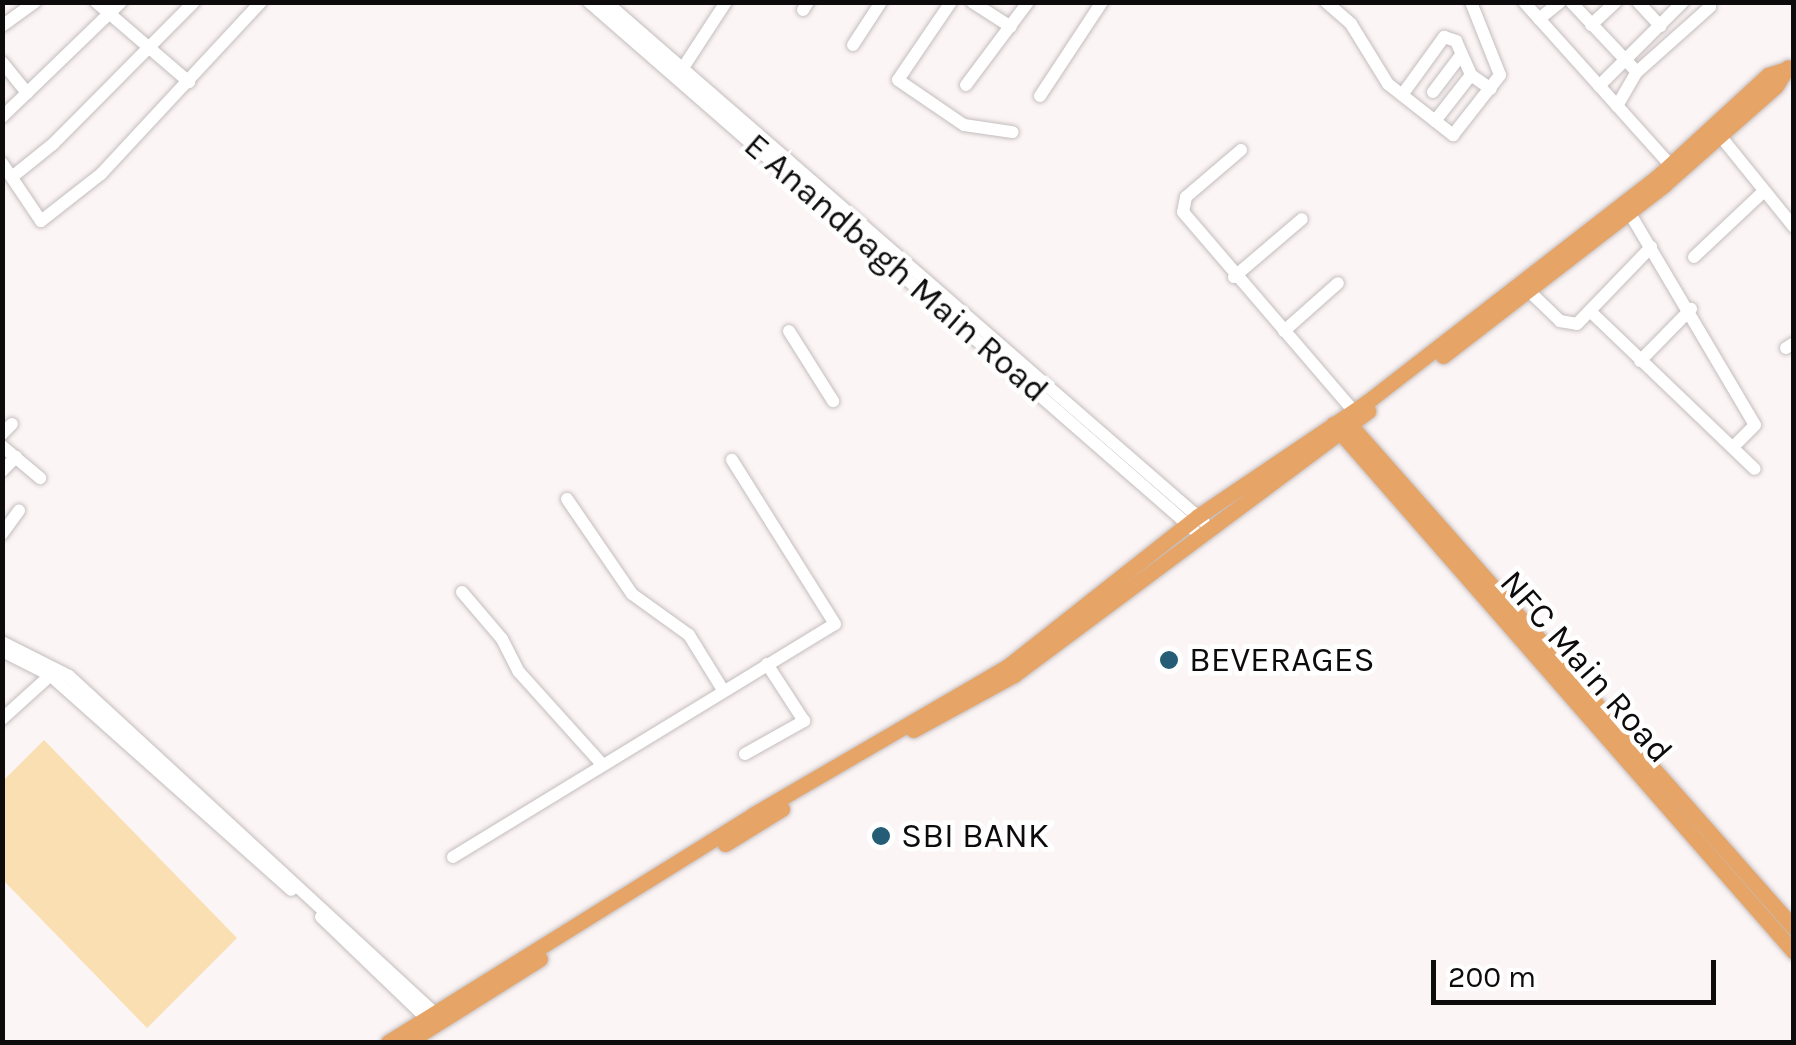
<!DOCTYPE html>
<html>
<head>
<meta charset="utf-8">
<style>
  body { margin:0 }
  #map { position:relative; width:1796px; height:1045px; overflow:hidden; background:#fcf5f5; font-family:Karla,sans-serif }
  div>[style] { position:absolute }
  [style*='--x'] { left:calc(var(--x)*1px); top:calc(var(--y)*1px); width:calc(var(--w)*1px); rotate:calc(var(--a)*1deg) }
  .green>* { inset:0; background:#f9dfb1 }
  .roads { filter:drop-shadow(0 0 2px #c4bdbd) drop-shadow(0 0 2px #c4bdbd) }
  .minor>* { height:12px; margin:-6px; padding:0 6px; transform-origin:6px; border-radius:6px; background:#fff }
  .major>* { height:15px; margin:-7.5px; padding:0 7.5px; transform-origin:7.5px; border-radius:7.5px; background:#e6a466 }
  .dots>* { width:28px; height:28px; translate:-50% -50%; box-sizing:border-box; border:5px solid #fff; border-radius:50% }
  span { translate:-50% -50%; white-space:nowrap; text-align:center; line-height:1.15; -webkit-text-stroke:9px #fff; paint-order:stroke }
  .street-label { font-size:35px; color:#0d0b0b }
  .poi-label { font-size:35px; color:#0d0b0b }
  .left { translate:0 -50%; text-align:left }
  .frame { position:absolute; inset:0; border:5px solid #0d0b0b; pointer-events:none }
  .scale { position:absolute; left:1431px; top:960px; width:285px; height:45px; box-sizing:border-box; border:5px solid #0d0b0b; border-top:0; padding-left:12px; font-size:30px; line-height:35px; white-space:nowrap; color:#0d0b0b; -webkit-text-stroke:8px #fff; paint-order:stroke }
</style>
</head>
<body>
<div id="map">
  <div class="green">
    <i style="clip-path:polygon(44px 740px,237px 938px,147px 1028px,3px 880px,3px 781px)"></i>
  </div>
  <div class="roads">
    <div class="minor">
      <i style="--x:96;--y:2;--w:123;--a:40.7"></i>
      <i style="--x:589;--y:2;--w:803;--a:41.11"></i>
      <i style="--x:606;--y:2;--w:792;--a:41.01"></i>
      <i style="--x:951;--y:2;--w:94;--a:124.2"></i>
      <i style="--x:898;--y:80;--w:80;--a:34.3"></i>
      <i style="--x:964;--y:125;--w:49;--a:8.3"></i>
      <i style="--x:972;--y:2;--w:46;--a:32.7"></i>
      <i style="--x:1326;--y:2;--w:33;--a:41"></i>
      <i style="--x:1351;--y:24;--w:70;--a:58.3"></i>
      <i style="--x:1388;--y:84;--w:83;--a:38.1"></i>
      <i style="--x:1453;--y:135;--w:76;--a:-51.9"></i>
      <i style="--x:1500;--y:75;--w:79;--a:-111.7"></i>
      <i style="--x:1524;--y:2;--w:220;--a:48.1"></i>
      <i style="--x:1571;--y:2;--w:96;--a:46.7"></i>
      <i style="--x:1637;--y:72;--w:98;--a:-41.7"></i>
      <i style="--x:1638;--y:2;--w:33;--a:47"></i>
      <i style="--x:803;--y:10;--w:9;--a:-58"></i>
      <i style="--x:1539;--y:19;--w:27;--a:-39"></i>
      <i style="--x:1591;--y:25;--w:34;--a:-43"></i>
      <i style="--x:2;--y:26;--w:41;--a:-36"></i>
      <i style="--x:853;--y:45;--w:51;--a:-56.9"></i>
      <i style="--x:2;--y:62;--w:40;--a:51"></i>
      <i style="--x:679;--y:74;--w:86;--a:-56.9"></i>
      <i style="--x:966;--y:85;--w:104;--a:-53.2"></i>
      <i style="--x:1599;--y:86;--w:119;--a:-45"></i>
      <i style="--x:1433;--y:92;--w:46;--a:-52.9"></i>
      <i style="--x:1402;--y:95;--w:72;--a:-54.1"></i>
      <i style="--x:1444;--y:37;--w:13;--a:18"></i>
      <i style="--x:1456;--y:41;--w:37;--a:66"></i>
      <i style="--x:1471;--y:75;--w:24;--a:35"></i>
      <i style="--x:1040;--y:96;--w:113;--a:-56.6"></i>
      <i style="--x:1617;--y:106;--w:39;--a:-60"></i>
      <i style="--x:2;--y:117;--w:165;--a:-44"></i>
      <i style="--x:1435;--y:121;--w:58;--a:-52"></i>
      <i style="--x:1721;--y:137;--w:116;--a:51"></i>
      <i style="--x:1241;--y:150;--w:72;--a:139.5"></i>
      <i style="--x:1186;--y:197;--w:15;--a:101"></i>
      <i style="--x:1183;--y:212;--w:261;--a:49.4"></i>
      <i style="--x:2;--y:163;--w:70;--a:56.1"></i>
      <i style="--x:41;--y:221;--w:76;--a:-38.1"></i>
      <i style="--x:101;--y:174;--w:235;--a:-47.1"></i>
      <i style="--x:12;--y:177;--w:53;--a:-38.8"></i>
      <i style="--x:53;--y:144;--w:200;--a:-45.2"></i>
      <i style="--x:1629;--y:212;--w:247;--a:59.4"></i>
      <i style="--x:1755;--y:425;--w:31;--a:135"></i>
      <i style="--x:1694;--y:257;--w:95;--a:-43.3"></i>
      <i style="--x:1234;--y:277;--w:89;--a:-40.5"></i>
      <i style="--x:1528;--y:290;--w:45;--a:44.1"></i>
      <i style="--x:1560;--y:321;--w:17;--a:10"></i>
      <i style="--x:1577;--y:324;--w:107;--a:-46.1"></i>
      <i style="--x:1590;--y:311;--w:228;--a:43.8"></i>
      <i style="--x:789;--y:331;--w:83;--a:57.8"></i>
      <i style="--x:1284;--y:331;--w:72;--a:-41.6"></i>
      <i style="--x:1786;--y:348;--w:9;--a:-32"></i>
      <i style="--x:1640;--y:361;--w:73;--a:-45.6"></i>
      <i style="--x:2;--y:434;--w:14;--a:-45"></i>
      <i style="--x:2;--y:446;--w:50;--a:40.1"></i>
      <i style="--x:2;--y:471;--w:20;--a:-45"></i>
      <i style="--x:567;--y:499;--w:115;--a:55.6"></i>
      <i style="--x:632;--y:594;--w:70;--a:35.7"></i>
      <i style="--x:689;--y:635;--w:65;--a:58.3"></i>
      <i style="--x:2;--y:534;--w:29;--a:-54"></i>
      <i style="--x:462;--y:592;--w:62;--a:49.6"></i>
      <i style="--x:502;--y:639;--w:37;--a:63"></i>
      <i style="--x:519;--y:672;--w:122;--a:48"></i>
      <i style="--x:2;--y:642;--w:75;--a:26.9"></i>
      <i style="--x:69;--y:676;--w:507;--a:42.68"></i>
      <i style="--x:8;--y:654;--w:47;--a:26.6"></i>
      <i style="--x:50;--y:675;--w:323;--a:41.7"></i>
      <i style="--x:2;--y:719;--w:73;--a:-42.2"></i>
      <i style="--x:745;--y:754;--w:68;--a:-29.2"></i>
      <i style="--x:804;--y:721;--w:68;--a:-123"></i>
      <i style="--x:453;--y:857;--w:447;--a:-31.4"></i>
      <i style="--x:835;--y:624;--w:194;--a:-122.1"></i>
      <i style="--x:321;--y:917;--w:154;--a:43.9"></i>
    </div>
    <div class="major">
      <i style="--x:1443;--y:356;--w:279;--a:-37.7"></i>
      <i style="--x:1664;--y:185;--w:149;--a:-41.5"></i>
      <i style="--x:1776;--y:86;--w:22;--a:-58"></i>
      <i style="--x:1345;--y:419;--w:679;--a:48.58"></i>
      <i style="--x:1333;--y:424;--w:701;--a:48.88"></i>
      <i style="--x:913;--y:730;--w:115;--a:-28.6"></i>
      <i style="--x:1014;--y:675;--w:442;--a:-36.7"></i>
      <i style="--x:725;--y:844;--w:67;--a:-31.6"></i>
      <i style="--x:388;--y:1042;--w:431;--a:-31.9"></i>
      <i style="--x:754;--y:814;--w:294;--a:-30.2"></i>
      <i style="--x:1008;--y:666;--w:242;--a:-38.3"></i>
      <i style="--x:1198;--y:516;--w:204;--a:-34"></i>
      <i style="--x:1367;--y:402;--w:367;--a:-37.8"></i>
      <i style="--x:1657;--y:177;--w:151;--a:-42.6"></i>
      <i style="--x:1768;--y:75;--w:19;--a:-18"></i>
      <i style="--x:408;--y:1042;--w:156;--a:-32.2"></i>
    </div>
  </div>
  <div class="dots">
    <i style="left:1169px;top:660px;background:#255d77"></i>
    <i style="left:881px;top:836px;background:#255d77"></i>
  </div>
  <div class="street-label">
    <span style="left:896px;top:268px;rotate:41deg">E Anandbagh Main Road</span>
    <span style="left:1586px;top:667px;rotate:49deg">NFC Main Road</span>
  </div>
  <div class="poi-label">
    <span class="left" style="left:1189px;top:660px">BEVERAGES</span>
    <span class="left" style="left:901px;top:836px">SBI BANK</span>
  </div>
  <div class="frame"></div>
  <div class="scale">200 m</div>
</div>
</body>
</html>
